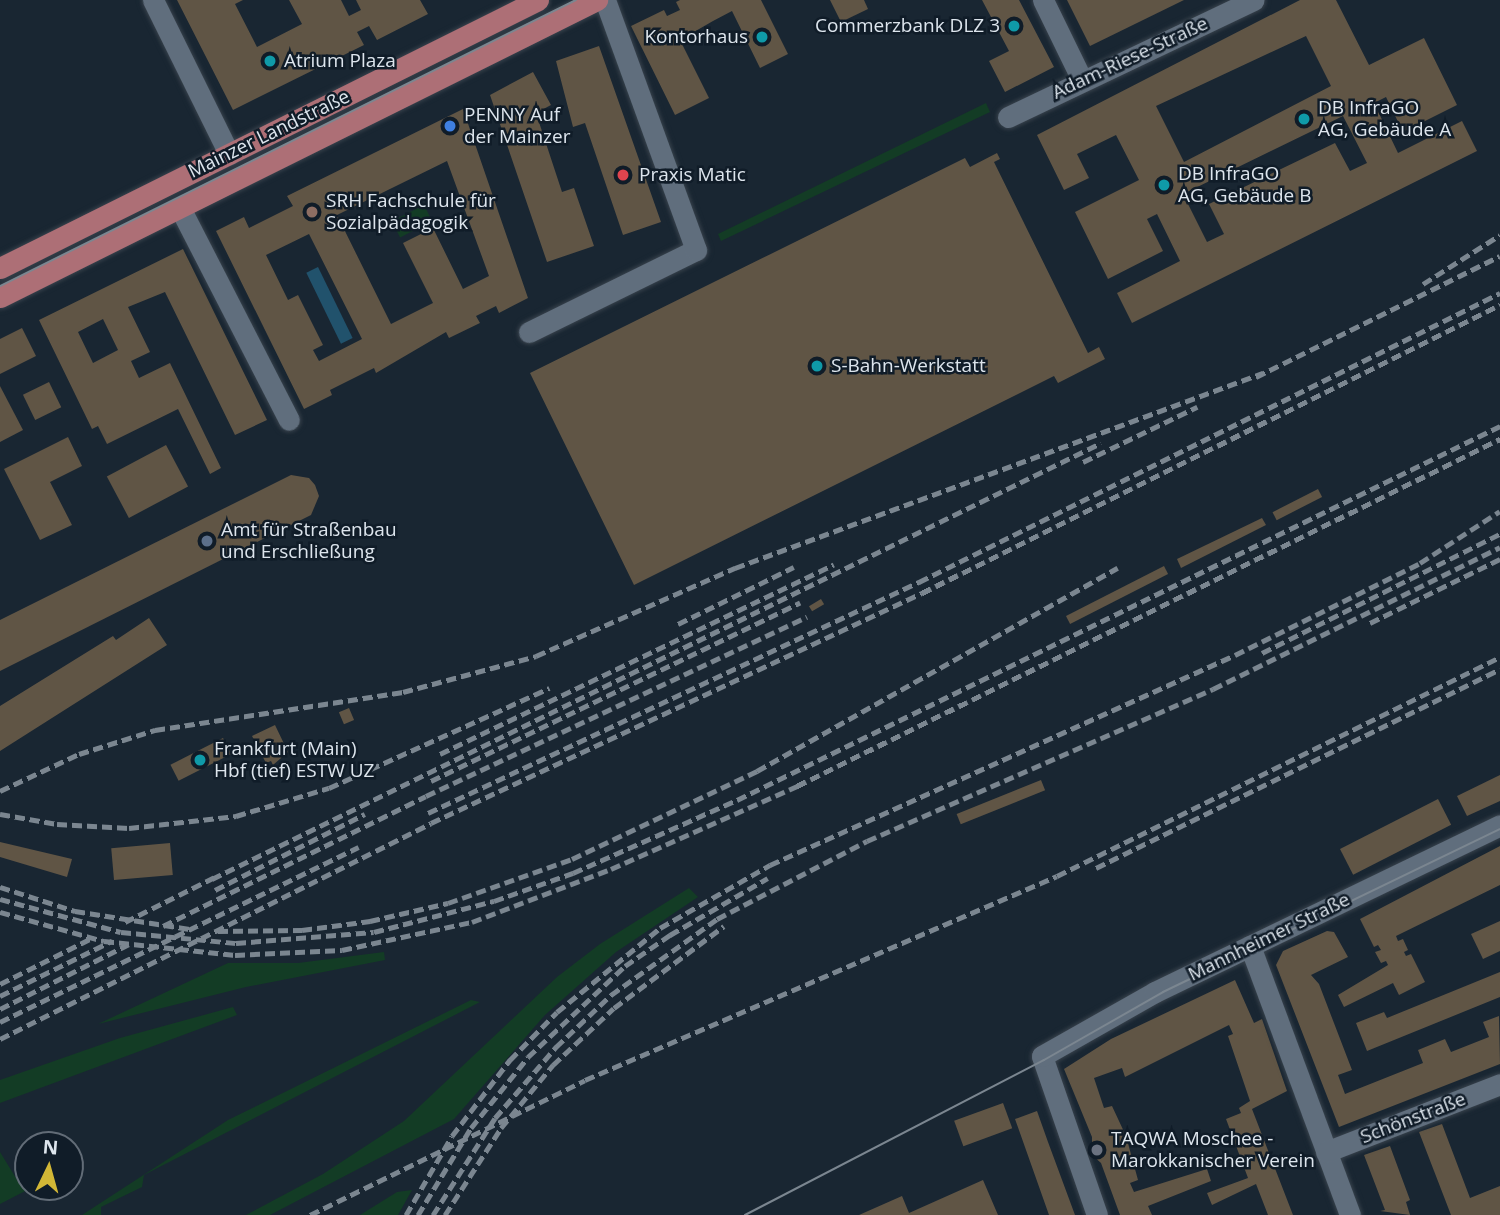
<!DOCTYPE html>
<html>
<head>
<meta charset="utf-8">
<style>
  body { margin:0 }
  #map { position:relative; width:1500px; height:1215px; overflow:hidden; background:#192632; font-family:"Open Sans",sans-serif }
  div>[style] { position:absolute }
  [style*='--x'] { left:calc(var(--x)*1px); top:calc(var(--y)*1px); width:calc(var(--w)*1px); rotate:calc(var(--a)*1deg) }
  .green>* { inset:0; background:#133c25; transform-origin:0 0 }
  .water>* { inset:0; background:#21526c; transform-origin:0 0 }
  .building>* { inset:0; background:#605545; transform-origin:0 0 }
  .roads { filter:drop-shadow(0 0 2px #38424c) drop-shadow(0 0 2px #38424c) }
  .minor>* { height:21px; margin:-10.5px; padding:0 10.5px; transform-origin:10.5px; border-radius:10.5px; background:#606e7d }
  .major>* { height:21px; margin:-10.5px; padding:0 10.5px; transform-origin:10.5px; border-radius:10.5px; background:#ad6f76 }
  .tram>* { height:2px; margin:-1px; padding:0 1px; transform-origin:1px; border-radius:1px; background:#7b8690 }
  .rail>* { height:5px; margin-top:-2.5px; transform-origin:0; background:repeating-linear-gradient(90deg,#7b8690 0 10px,transparent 0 15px) }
  .dots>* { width:19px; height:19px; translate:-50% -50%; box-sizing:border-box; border:4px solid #101c28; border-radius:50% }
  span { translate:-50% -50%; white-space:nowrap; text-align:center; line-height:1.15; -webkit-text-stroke:5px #101c28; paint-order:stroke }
  .poi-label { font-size:19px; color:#dde5ed }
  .right { translate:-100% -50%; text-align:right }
  .left { translate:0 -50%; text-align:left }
  .street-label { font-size:19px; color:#dde5ed }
  .north { position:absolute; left:14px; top:1131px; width:70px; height:70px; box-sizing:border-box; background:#101c28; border:2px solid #626c77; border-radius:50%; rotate:5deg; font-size:19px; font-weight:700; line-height:28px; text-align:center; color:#dde5ed }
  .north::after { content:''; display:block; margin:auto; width:24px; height:32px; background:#d2b736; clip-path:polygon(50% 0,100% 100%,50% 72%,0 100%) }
</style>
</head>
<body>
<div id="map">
  <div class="green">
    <i style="clip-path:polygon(986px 103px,990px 112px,721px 241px,718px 234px)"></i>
    <i style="left:424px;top:205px;width:18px;height:36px;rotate:63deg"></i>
    <i style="clip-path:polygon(689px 888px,698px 897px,616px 952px,545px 1015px,454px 1119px,270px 1215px,246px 1215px,323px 1174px,404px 1121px,557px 977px,600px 944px)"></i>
    <i style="clip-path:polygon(384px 952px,385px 960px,246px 987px,98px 1024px,228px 963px,298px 963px)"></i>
    <i style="clip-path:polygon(471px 1000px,480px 1002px,144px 1175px,142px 1187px,101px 1207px,101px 1215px,82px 1215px,228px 1120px)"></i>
    <i style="clip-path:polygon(233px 1007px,237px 1015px,0 1103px,0 1080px,120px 1038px)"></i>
    <i style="clip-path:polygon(0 1152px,19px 1183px,28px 1179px,28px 1187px,33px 1187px,0 1204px)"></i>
    <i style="clip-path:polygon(412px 1190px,398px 1215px,360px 1215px,397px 1192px)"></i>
  </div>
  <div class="water">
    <i style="left:318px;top:267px;width:79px;height:13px;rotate:64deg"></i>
  </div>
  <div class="building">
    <i style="clip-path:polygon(177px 0,243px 0,235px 4px,257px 47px,302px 24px,289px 0,341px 0,349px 16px,361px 10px,356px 0,420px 0,428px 14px,377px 40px,369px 26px,357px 32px,364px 45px,233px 110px)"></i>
    <i style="clip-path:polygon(680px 0,761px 0,788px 54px,760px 68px,732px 11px,713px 21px,680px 40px,709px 98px,675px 115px,631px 26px,664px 10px,667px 16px,680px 10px,676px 2px)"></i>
    <i style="clip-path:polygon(830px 0,864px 0,868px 9px,841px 22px)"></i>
    <i style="clip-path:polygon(982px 0,1019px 0,1054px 67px,1005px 92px,989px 61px,1009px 51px)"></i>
    <i style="clip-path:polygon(1067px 0,1184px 0,1090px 46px)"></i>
    <i style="clip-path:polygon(evenodd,1300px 0,1336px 0,1369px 65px,1424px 38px,1457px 105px,1403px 132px,1386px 97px,1374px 103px,1398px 153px,1462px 121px,1477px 151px,1132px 323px,1117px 293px,1180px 261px,1157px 214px,1147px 219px,1163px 251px,1108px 279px,1075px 212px,1139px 180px,1116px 135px,1077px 154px,1089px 178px,1064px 190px,1037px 135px,1300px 0,1306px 36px,1331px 86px,1184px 162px,1156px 106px,1306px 36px,1300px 0,1343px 116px,1367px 163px,1350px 171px,1335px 143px,1281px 169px,1209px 204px,1224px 234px,1207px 242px,1183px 194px,1343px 116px)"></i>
    <i style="clip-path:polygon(599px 46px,661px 222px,623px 235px,585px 123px,573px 127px,556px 61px)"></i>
    <i style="clip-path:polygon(533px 72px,551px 105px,536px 113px,562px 192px,574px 188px,594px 246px,547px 262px,490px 95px)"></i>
    <i style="clip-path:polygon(evenodd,463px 109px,528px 298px,499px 313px,496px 306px,476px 316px,480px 323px,449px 338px,446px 332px,376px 373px,374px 368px,330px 390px,332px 395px,304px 409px,216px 231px,244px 217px,249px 228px,293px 206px,287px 196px,463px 109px,447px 161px,489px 276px,463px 289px,433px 228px,403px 243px,433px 303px,391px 324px,337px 215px,447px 161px,463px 109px,309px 234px,362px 339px,319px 361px,313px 350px,323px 345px,298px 295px,288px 300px,266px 255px,309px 234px)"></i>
    <i style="clip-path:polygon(997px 153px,1000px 159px,994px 162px,1088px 353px,1099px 347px,1105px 359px,1058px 383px,1054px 376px,634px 585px,530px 373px,965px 158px,970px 167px)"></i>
    <i style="clip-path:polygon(evenodd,183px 249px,267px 420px,235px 435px,165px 292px,128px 307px,150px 352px,131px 361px,139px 378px,170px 363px,221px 468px,210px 474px,178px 409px,107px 444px,98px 426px,92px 429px,39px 320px,183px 249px,103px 319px,118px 350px,93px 363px,78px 332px,103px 319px)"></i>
    <i style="clip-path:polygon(22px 328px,36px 356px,0 374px,0 339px)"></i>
    <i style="left:49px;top:382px;width:28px;height:29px;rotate:64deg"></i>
    <i style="clip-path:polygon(0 386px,23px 430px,0 442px)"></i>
    <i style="clip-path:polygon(68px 437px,82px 466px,50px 482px,72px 525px,40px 540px,4px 469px)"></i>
    <i style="left:166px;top:445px;width:47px;height:67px;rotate:62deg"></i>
    <i style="clip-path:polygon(291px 475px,309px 478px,315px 485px,319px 496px,311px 515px,0 671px,0 620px)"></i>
    <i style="left:1318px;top:489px;width:9px;height:51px;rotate:63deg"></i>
    <i style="clip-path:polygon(1262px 518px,1266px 525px,1181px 568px,1177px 559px)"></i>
    <i style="left:1164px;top:566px;width:9px;height:110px;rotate:63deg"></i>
    <i style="left:821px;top:599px;width:6px;height:14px;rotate:59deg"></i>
    <i style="clip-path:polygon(149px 618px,167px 645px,0 751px,0 706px,113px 636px,116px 640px)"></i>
    <i style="left:349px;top:708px;width:13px;height:11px;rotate:67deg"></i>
    <i style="clip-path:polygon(275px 725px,288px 752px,273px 765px,271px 761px,266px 763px,252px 736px)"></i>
    <i style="left:223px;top:738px;width:18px;height:59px;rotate:63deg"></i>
    <i style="clip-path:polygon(1500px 775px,1500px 801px,1467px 816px,1457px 796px)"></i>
    <i style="left:1041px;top:780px;width:11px;height:91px;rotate:68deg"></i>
    <i style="left:1438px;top:799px;width:29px;height:110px;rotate:63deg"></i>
    <i style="clip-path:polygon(0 842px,72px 859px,67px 877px,0 857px)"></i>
    <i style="left:170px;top:843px;width:32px;height:59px;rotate:85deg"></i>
    <i style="clip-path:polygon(1500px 846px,1500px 885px,1396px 936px,1398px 941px,1403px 939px,1408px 950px,1404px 952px,1406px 956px,1411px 954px,1425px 982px,1399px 995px,1393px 983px,1344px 1007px,1338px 995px,1388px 965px,1386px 961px,1381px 963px,1375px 952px,1381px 950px,1378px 945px,1374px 947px,1360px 919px)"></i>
    <i style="clip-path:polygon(1500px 921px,1500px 951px,1483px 959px,1471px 934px)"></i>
    <i style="clip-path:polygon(1327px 931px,1334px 932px,1348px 957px,1311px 975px,1319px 984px,1352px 1070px,1338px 1075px,1345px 1094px,1423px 1063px,1418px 1050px,1445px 1039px,1451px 1052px,1489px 1037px,1483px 1022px,1499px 1016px,1500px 1064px,1339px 1127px,1276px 965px,1283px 951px)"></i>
    <i style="clip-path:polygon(1500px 972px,1500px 997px,1367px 1051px,1356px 1023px,1384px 1012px,1387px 1018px)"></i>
    <i style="clip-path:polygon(1235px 980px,1254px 1023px,1262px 1019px,1287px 1091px,1252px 1109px,1293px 1215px,1268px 1215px,1256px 1184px,1212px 1205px,1207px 1193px,1248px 1178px,1226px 1119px,1241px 1113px,1239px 1108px,1250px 1101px,1228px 1036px,1233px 1034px,1229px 1025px,1125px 1077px,1122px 1068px,1094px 1078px,1104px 1108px,1112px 1106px,1126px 1136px,1138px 1180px,1130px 1183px,1134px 1192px,1207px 1169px,1211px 1181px,1148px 1206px,1152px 1215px,1120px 1215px,1101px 1163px,1092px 1155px,1092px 1137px,1064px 1069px,1111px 1039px)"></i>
    <i style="left:1003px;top:1103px;width:27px;height:52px;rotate:70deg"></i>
    <i style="clip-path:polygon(1037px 1111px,1048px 1142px,1075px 1215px,1049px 1215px,1015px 1119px)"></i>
    <i style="clip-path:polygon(1442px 1124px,1470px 1198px,1500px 1186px,1500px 1215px,1451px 1215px,1419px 1132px)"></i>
    <i style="clip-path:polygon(1390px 1146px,1410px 1200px,1406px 1202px,1410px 1215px,1380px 1211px,1385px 1210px,1364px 1155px)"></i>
    <i style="clip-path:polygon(983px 1180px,998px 1215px,859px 1215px,902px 1196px,909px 1213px)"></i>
  </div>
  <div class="roads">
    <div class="minor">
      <i style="--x:153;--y:0;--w:172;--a:63.7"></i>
      <i style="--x:1043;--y:0;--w:89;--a:64"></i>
      <i style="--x:1008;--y:117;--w:272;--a:-25.5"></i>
      <i style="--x:180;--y:208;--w:238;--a:62.8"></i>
      <i style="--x:529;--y:332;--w:186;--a:-26.2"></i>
      <i style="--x:696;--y:250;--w:266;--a:-110"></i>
      <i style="--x:1250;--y:946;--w:287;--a:69.6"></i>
      <i style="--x:1326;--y:1152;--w:187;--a:-21.3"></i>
      <i style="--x:1097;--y:1215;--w:168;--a:-109.1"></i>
      <i style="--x:1042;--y:1056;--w:130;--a:-29.5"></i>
      <i style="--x:1155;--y:992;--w:383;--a:-25.8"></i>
    </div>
    <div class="major">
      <i style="--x:0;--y:268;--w:601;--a:-26.48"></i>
      <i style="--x:0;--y:297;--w:667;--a:-26.45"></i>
    </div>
  </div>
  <div class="tram">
    <i style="--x:0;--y:286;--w:643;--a:-26.41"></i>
    <i style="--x:745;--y:1215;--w:337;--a:-27.4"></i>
    <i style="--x:1044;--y:1060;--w:137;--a:-29.7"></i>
    <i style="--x:1163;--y:992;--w:374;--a:-25.8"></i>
  </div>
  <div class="rail">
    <i style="--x:1423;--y:284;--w:91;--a:-32.5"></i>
    <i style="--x:1256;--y:377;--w:272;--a:-26.4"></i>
    <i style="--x:1083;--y:462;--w:127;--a:-25.8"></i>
    <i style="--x:1370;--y:623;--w:145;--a:-26.2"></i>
    <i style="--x:678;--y:624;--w:129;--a:-26.2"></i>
    <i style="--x:1262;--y:653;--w:266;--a:-26.6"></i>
    <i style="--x:440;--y:754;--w:437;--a:-25.7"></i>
    <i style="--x:431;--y:781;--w:410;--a:-25.8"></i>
    <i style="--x:0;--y:791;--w:87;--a:-25.1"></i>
    <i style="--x:79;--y:754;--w:80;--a:-17.5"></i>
    <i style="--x:155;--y:730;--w:251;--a:-8.7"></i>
    <i style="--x:403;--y:692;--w:138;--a:-15.1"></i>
    <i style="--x:536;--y:656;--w:218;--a:-23.9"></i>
    <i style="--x:735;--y:568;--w:563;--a:-20.27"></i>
    <i style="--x:428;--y:813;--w:543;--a:-25.2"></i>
    <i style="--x:919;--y:582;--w:649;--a:-26.45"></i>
    <i style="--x:0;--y:814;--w:58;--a:10"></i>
    <i style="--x:57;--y:824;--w:72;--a:3.2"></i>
    <i style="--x:129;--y:828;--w:108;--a:-6.4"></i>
    <i style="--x:236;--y:816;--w:97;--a:-16.8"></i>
    <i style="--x:329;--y:788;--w:242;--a:-24.4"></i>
    <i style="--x:1096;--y:868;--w:450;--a:-26.2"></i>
    <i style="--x:212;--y:879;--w:990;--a:-26.13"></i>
    <i style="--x:0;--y:887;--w:79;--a:17.7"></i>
    <i style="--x:75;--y:911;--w:116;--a:8.9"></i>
    <i style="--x:215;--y:890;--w:168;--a:-26.9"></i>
    <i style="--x:0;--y:899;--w:125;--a:15.3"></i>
    <i style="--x:121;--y:932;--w:116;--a:5.5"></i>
    <i style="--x:236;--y:943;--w:138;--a:-4.6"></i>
    <i style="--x:374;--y:932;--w:124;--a:-14.5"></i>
    <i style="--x:494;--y:901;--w:84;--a:-19.5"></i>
    <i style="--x:573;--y:873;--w:180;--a:-24"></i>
    <i style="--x:737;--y:800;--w:850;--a:-26.11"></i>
    <i style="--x:0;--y:912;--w:108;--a:15.6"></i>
    <i style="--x:104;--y:941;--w:132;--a:6.1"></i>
    <i style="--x:235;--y:955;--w:107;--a:-2.7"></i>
    <i style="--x:342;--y:950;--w:133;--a:-12.2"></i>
    <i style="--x:472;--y:922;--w:149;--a:-20.9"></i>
    <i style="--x:611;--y:869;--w:204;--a:-24"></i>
    <i style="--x:797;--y:786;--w:784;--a:-26.27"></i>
    <i style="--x:125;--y:922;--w:105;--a:-26.6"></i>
    <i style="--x:163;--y:926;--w:293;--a:-26.3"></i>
    <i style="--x:426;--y:796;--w:421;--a:-25.2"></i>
    <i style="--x:218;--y:931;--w:84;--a:-0.7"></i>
    <i style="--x:302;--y:930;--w:69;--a:-7.5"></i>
    <i style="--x:370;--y:921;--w:80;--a:-13"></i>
    <i style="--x:448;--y:903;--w:132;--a:-19.5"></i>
    <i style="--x:572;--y:859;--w:205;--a:-25.4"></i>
    <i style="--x:757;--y:771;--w:414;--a:-29.4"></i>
    <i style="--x:0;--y:984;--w:105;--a:-26.6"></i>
    <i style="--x:0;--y:996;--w:125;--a:-26.2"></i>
    <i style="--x:0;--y:1009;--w:144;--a:-26.7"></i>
    <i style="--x:0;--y:1022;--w:399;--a:-26"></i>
    <i style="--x:0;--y:1039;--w:482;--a:-26.6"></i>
    <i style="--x:431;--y:823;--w:542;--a:-25.1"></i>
    <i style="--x:922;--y:593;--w:646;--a:-26.49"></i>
    <i style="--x:310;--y:1215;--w:306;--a:-26.1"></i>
    <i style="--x:585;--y:1080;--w:514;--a:-23.37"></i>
    <i style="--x:1057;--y:876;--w:494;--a:-26.3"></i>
    <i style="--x:406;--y:1215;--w:91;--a:-59.8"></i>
    <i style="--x:452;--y:1136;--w:96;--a:-52.7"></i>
    <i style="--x:510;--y:1060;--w:67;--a:-45.6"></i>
    <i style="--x:557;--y:1012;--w:133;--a:-39.2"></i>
    <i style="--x:660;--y:928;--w:127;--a:-29.8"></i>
    <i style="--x:770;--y:865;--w:510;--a:-24.3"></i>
    <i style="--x:1235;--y:655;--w:207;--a:-26.4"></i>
    <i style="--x:1420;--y:563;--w:95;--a:-33"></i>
    <i style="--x:418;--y:1215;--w:102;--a:-58.7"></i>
    <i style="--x:471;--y:1128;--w:91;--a:-51.2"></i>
    <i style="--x:528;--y:1057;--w:133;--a:-43.2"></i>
    <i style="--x:625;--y:966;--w:55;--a:-34.6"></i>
    <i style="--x:670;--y:935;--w:113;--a:-30.2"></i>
    <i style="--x:433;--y:1215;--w:115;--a:-57.4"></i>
    <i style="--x:495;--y:1118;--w:94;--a:-49.3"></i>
    <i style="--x:556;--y:1047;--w:76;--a:-43.4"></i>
    <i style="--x:611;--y:995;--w:130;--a:-35.6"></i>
    <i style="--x:717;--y:919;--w:169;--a:-27.5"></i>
    <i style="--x:867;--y:841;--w:378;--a:-23.7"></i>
    <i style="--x:1213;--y:689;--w:320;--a:-26.3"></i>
    <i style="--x:445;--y:1215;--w:103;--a:-57.2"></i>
    <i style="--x:501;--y:1128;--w:82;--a:-50.5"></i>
    <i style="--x:553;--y:1065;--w:83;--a:-43.1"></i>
    <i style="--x:614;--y:1008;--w:137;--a:-36.7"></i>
  </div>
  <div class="dots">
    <i style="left:1014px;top:26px;background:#0f9aa8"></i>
    <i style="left:762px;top:37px;background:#0f9aa8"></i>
    <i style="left:270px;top:61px;background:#0f9aa8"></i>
    <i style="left:1304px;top:119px;background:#0f9aa8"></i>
    <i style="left:450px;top:126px;background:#3f7fe0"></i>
    <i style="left:623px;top:175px;background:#e0444e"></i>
    <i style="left:1164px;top:185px;background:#0f9aa8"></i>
    <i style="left:312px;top:212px;background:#8d6e63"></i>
    <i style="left:817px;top:366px;background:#0f9aa8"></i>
    <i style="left:207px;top:541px;background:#5c6f8a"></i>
    <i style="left:200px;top:760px;background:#0f9aa8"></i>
    <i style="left:1097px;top:1150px;background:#6b7280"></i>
  </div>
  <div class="poi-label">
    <span class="right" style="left:1000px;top:26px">Commerzbank DLZ 3</span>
    <span class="right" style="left:748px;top:37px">Kontorhaus</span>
    <span class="left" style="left:284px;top:61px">Atrium Plaza</span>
    <span class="left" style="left:1318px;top:119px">DB InfraGO<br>AG, Gebäude A</span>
    <span class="left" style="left:464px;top:126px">PENNY Auf<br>der Mainzer</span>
    <span class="left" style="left:1178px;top:185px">DB InfraGO<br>AG, Gebäude B</span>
    <span class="left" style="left:639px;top:175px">Praxis Matic</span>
    <span class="left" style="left:326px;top:212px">SRH Fachschule für<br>Sozialpädagogik</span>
    <span class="left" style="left:831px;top:366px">S-Bahn-Werkstatt</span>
    <span class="left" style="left:221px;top:541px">Amt für Straßenbau<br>und Erschließung</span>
    <span class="left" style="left:214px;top:760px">Frankfurt (Main)<br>Hbf (tief) ESTW UZ</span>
    <span class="left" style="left:1111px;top:1150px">TAQWA Moschee -<br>Marokkanischer Verein</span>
  </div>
  <div class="street-label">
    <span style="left:1130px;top:58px;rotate:-25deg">Adam-Riese-Straße</span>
    <span style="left:269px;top:134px;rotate:-26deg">Mainzer Landstraße</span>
    <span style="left:1269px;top:937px;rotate:-26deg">Mannheimer Straße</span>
    <span style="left:1413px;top:1118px;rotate:-21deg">Schönstraße</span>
  </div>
  <div class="north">N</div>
</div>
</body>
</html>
